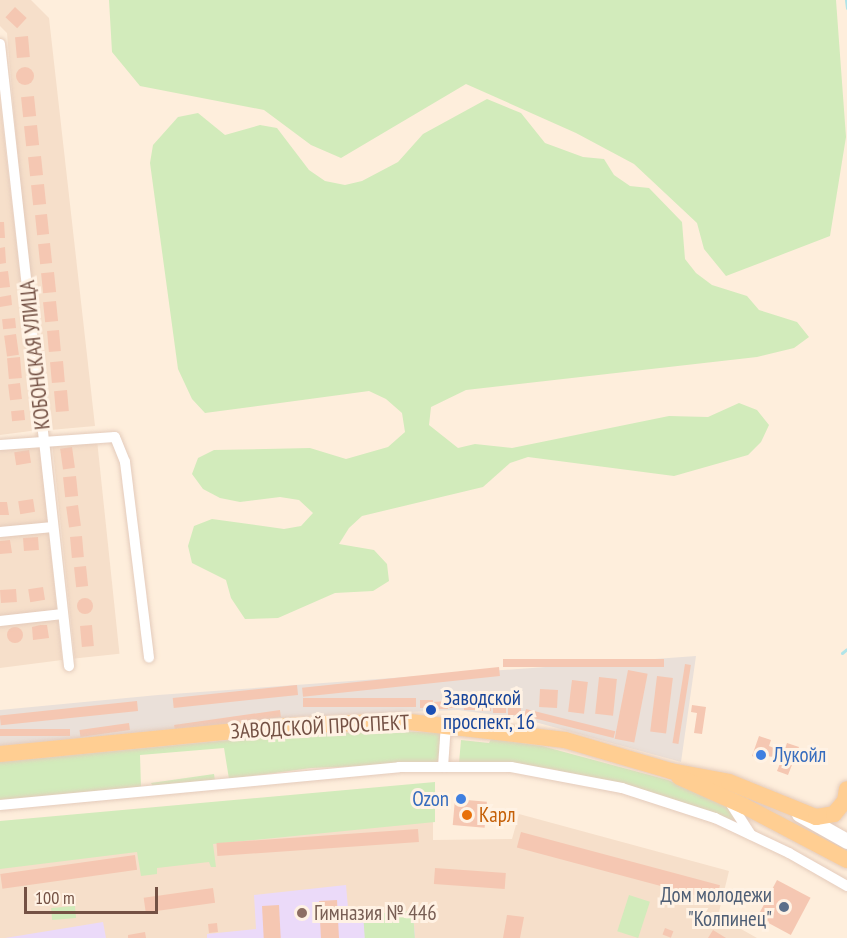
<!DOCTYPE html>
<html>
<head>
<meta charset="utf-8">
<style>
  body { margin:0 }
  #map { position:relative; width:847px; height:938px; overflow:hidden; background:#feeedc; font-family:"PT Sans Narrow",sans-serif }
  div>[style] { position:absolute }
  [style*='--x'] { left:calc(var(--x)*1px); top:calc(var(--y)*1px); width:calc(var(--w)*1px); rotate:calc(var(--a)*1deg) }
  .residential>* { inset:0; background:#f6dfca; transform-origin:0 0 }
  .industrial>* { inset:0; background:#eae0d9 }
  .education>* { inset:0; background:#ebdaf9 }
  .green>* { inset:0; background:#d2ebbb; transform-origin:0 0 }
  .stream>* { height:3px; margin:-1.5px; padding:0 1.5px; transform-origin:1.5px; border-radius:1.5px; background:#b0e4e8 }
  .building>* { inset:0; background:#f5c7b2; transform-origin:0 0 }
  .round { border-radius:50% }
  .roads { filter:drop-shadow(0 0 2px #e4cbbb) drop-shadow(0 0 2px #e4cbbb) }
  .street>* { height:10px; margin:-5px; padding:0 5px; transform-origin:5px; border-radius:5px; background:#fff }
  .secondary>* { height:15px; margin:-7.5px; padding:0 7.5px; transform-origin:7.5px; border-radius:7.5px; background:#fff }
  .primary>* { height:16px; margin:-8px; padding:0 8px; transform-origin:8px; border-radius:8px; background:#ffce92 }
  .dots>* { width:16px; height:16px; translate:-50% -50%; box-sizing:border-box; border:3px solid #fff2e4; border-radius:50% }
  span { translate:-50% -50%; white-space:nowrap; text-align:center; line-height:1.15; -webkit-text-stroke:6px #fff2e4; paint-order:stroke }
  .street-label { font-size:21px; color:#745144 }
  .transit-label { font-size:21px; color:#164399 }
  .left { translate:0 -50%; text-align:left }
  .shop-label { font-size:21px; color:#366cbe }
  .right { translate:-100% -50%; text-align:right }
  .food-label { font-size:21px; color:#c56008 }
  .service-label { font-size:21px; color:#4e5e75 }
  .education-label { font-size:21px; color:#785e54 }
  .scale { position:absolute; left:24px; top:887px; width:134px; height:27px; box-sizing:border-box; border:3px solid #745144; border-top:0; padding-left:8px; font-size:18px; line-height:21px; white-space:nowrap; color:#745144; -webkit-text-stroke:4px #fff2e4; paint-order:stroke }
</style>
</head>
<body>
<div id="map">
  <div class="residential">
    <i style="clip-path:polygon(0 0,31px 0,49px 18px,95px 426px,50px 430px,21px 196px,7px 33px,0 26px)"></i>
    <i style="clip-path:polygon(0 102px,38px 430px,0 435px)"></i>
    <i style="left:97px;top:440px;width:215px;height:45px;rotate:84deg"></i>
    <i style="clip-path:polygon(40px 445px,62px 660px,0 668px,0 449px)"></i>
    <i style="clip-path:polygon(519px 814px,729px 871px,718px 916px,757px 938px,0 938px,0 863px,433px 817px,433px 840px,512px 839px)"></i>
  </div>
  <div class="industrial">
    <i style="clip-path:polygon(696px 656px,681px 762px,524px 719px,458px 710px,302px 716px,0 746px,0 710px,158px 695px)"></i>
  </div>
  <div class="education">
    <i style="clip-path:polygon(346px 885px,349px 919px,413px 911px,415px 938px,207px 938px,207px 934px,256px 929px,254px 895px)"></i>
    <i style="clip-path:polygon(103px 922px,106px 938px,5px 938px)"></i>
  </div>
  <div class="green">
    <i style="clip-path:polygon(109px 0,836px 0,846px 137px,830px 236px,726px 276px,704px 249px,697px 223px,634px 164px,576px 133px,466px 84px,341px 158px,311px 145px,264px 110px,140px 86px,112px 52px)"></i>
    <i style="clip-path:polygon(487px 99px,521px 113px,545px 143px,583px 157px,604px 159px,614px 175px,630px 186px,649px 188px,682px 222px,685px 259px,696px 273px,712px 285px,747px 296px,759px 310px,797px 322px,809px 337px,794px 348px,757px 357px,466px 390px,431px 407px,429px 425px,458px 448px,475px 444px,512px 448px,669px 416px,708px 417px,739px 403px,757px 410px,769px 425px,761px 442px,748px 455px,674px 476px,528px 457px,510px 463px,483px 487px,362px 516px,349px 528px,339px 544px,374px 550px,387px 564px,389px 581px,373px 591px,335px 593px,278px 618px,245px 619px,231px 598px,226px 580px,192px 563px,188px 546px,194px 526px,212px 519px,284px 529px,301px 526px,313px 513px,299px 500px,280px 497px,240px 502px,220px 498px,203px 489px,192px 474px,198px 458px,214px 450px,310px 448px,346px 459px,388px 447px,405px 432px,402px 413px,386px 399px,369px 391px,205px 413px,192px 399px,178px 369px,150px 163px,153px 145px,178px 117px,198px 113px,225px 135px,260px 125px,277px 128px,309px 170px,325px 181px,345px 185px,362px 181px,398px 162px,423px 134px)"></i>
    <i style="clip-path:polygon(396px 731px,441px 733px,438px 763px,311px 768px,229px 779px,224px 748px,140px 755px,141px 787px,0 803px,0 762px,283px 735px)"></i>
    <i style="clip-path:polygon(491px 739px,542px 746px,668px 780px,732px 808px,737px 824px,633px 788px,547px 768px,459px 763px,461px 740px,489px 743px)"></i>
    <i style="clip-path:polygon(214px 774px,215px 781px,153px 787px,151px 783px)"></i>
    <i style="clip-path:polygon(435px 782px,435px 822px,213px 844px,216px 867px,211px 867px,209px 862px,157px 868px,157px 874px,141px 876px,137px 852px,0 869px,0 821px)"></i>
    <i style="left:629px;top:895px;width:22px;height:38px;rotate:18deg"></i>
    <i style="left:75px;top:906px;width:12px;height:24px;rotate:85deg"></i>
    <i style="left:413px;top:911px;width:27px;height:50px;rotate:86deg"></i>
  </div>
  <div class="stream">
    <i style="--x:846;--y:0;--w:8;--a:83"></i>
    <i style="--x:842;--y:653;--w:6;--a:-39"></i>
  </div>
  <div class="building">
    <i style="left:15px;top:7px;width:16px;height:14px;rotate:43deg"></i>
    <i style="left:28px;top:36px;width:21px;height:13px;rotate:85deg"></i>
    <i class="round" style="left:16px;top:67px;width:18px;height:18px"></i>
    <i style="left:34px;top:96px;width:20px;height:13px;rotate:84deg"></i>
    <i style="left:37px;top:125px;width:20px;height:13px;rotate:84deg"></i>
    <i style="left:41px;top:156px;width:19px;height:13px;rotate:84deg"></i>
    <i style="left:44px;top:184px;width:20px;height:13px;rotate:84deg"></i>
    <i style="left:47px;top:214px;width:20px;height:12px;rotate:84deg"></i>
    <i style="clip-path:polygon(0 222px,4px 222px,5px 238px,0 238px)"></i>
    <i style="left:50px;top:243px;width:20px;height:12px;rotate:84deg"></i>
    <i style="clip-path:polygon(5px 247px,6px 263px,0 264px,0 248px)"></i>
    <i style="clip-path:polygon(8px 271px,10px 287px,0 288px,0 272px)"></i>
    <i style="left:54px;top:272px;width:20px;height:13px;rotate:84deg"></i>
    <i style="clip-path:polygon(11px 295px,12px 305px,0 307px,0 297px)"></i>
    <i style="left:56px;top:301px;width:20px;height:13px;rotate:84deg"></i>
    <i style="left:15px;top:318px;width:10px;height:13px;rotate:84deg"></i>
    <i style="left:59px;top:330px;width:21px;height:12px;rotate:85deg"></i>
    <i style="left:16px;top:334px;width:21px;height:12px;rotate:82deg"></i>
    <i style="left:20px;top:357px;width:21px;height:13px;rotate:85deg"></i>
    <i style="left:63px;top:361px;width:21px;height:13px;rotate:85deg"></i>
    <i style="left:20px;top:383px;width:16px;height:12px;rotate:83deg"></i>
    <i style="left:67px;top:390px;width:21px;height:13px;rotate:85deg"></i>
    <i style="left:24px;top:410px;width:10px;height:13px;rotate:84deg"></i>
    <i style="left:72px;top:447px;width:21px;height:12px;rotate:82deg"></i>
    <i style="left:29px;top:450px;width:13px;height:15px;rotate:81deg"></i>
    <i style="left:76px;top:476px;width:20px;height:13px;rotate:84deg"></i>
    <i style="left:33px;top:499px;width:13px;height:15px;rotate:81deg"></i>
    <i style="clip-path:polygon(0 502px,7px 502px,9px 515px,0 515px)"></i>
    <i style="left:78px;top:505px;width:21px;height:12px;rotate:82deg"></i>
    <i style="left:82px;top:536px;width:21px;height:12px;rotate:85deg"></i>
    <i style="left:38px;top:537px;width:13px;height:15px;rotate:86deg"></i>
    <i style="clip-path:polygon(10px 540px,12px 553px,0 554px,0 541px)"></i>
    <i style="left:86px;top:566px;width:20px;height:12px;rotate:84deg"></i>
    <i style="left:43px;top:587px;width:13px;height:15px;rotate:81deg"></i>
    <i style="left:16px;top:589px;width:13px;height:16px;rotate:86deg"></i>
    <i class="round" style="left:77px;top:598px;width:16px;height:16px"></i>
    <i style="clip-path:polygon(40px 625px,47px 625px,49px 638px,33px 640px,32px 627px)"></i>
    <i style="left:92px;top:625px;width:21px;height:12px;rotate:85deg"></i>
    <i class="round" style="left:7px;top:627px;width:16px;height:16px"></i>
    <i style="left:664px;top:659px;width:8px;height:161px;rotate:90deg"></i>
    <i style="left:685px;top:664px;width:6px;height:80px;rotate:9deg"></i>
    <i style="left:499px;top:667px;width:9px;height:198px;rotate:84deg"></i>
    <i style="left:628px;top:670px;width:20px;height:70px;rotate:11deg"></i>
    <i style="left:657px;top:676px;width:16px;height:56px;rotate:7deg"></i>
    <i style="left:599px;top:677px;width:18px;height:37px;rotate:6deg"></i>
    <i style="left:572px;top:680px;width:16px;height:32px;rotate:7deg"></i>
    <i style="left:297px;top:685px;width:10px;height:125px;rotate:84deg"></i>
    <i style="left:540px;top:689px;width:18px;height:18px;rotate:3deg"></i>
    <i style="left:416px;top:698px;width:9px;height:113px;rotate:90deg"></i>
    <i style="left:433px;top:700px;width:8px;height:13px;rotate:90deg"></i>
    <i style="left:137px;top:701px;width:10px;height:138px;rotate:84deg"></i>
    <i style="clip-path:polygon(447px 701px,448px 709px,434px 709px,434px 702px)"></i>
    <i style="left:449px;top:701px;width:13px;height:7px"></i>
    <i style="left:464px;top:702px;width:13px;height:8px"></i>
    <i style="left:491px;top:704px;width:7px;height:13px;rotate:90deg"></i>
    <i style="clip-path:polygon(692px 705px,706px 707px,702px 734px,694px 733px,697px 713px,691px 712px)"></i>
    <i style="left:493px;top:706px;width:13px;height:7px"></i>
    <i style="left:521px;top:708px;width:7px;height:13px;rotate:90deg"></i>
    <i style="left:526px;top:709px;width:92px;height:7px;rotate:14deg"></i>
    <i style="left:280px;top:710px;width:7px;height:107px;rotate:82deg"></i>
    <i style="left:129px;top:723px;width:7px;height:50px;rotate:82deg"></i>
    <i style="left:70px;top:729px;width:7px;height:70px;rotate:90deg"></i>
    <i style="clip-path:polygon(759px 736px,771px 740px,769px 746px,784px 752px,787px 743px,799px 747px,788px 775px,777px 771px,781px 761px,766px 755px,764px 761px,752px 756px)"></i>
    <i style="left:455px;top:799px;width:32px;height:26px;rotate:5deg"></i>
    <i style="left:418px;top:829px;width:13px;height:202px;rotate:86deg"></i>
    <i style="left:521px;top:832px;width:206px;height:16px;rotate:15deg"></i>
    <i style="left:135px;top:855px;width:15px;height:136px;rotate:82deg"></i>
    <i style="left:435px;top:868px;width:71px;height:16px;rotate:4deg"></i>
    <i style="left:777px;top:880px;width:38px;height:42px;rotate:28deg"></i>
    <i style="left:213px;top:888px;width:15px;height:70px;rotate:82deg"></i>
    <i style="left:337px;top:900px;width:38px;height:18px;rotate:87deg"></i>
    <i style="left:279px;top:905px;width:33px;height:17px;rotate:87deg"></i>
    <i style="clip-path:polygon(507px 915px,524px 917px,520px 938px,503px 938px)"></i>
    <i style="left:217px;top:923px;width:9px;height:9px;rotate:84deg"></i>
    <i style="left:665px;top:928px;width:9px;height:7px;rotate:21deg"></i>
    <i style="clip-path:polygon(713px 930px,726px 938px,708px 938px)"></i>
    <i style="clip-path:polygon(145px 932px,146px 938px,128px 938px,128px 935px)"></i>
  </div>
  <div class="roads">
    <div class="street">
      <i style="--x:0;--y:44;--w:626;--a:83.67"></i>
      <i style="--x:0;--y:445;--w:115;--a:-4"></i>
      <i style="--x:115;--y:437;--w:27;--a:68"></i>
      <i style="--x:125;--y:462;--w:197;--a:83"></i>
      <i style="--x:0;--y:532;--w:53;--a:-5.4"></i>
      <i style="--x:0;--y:621;--w:63;--a:-6.3"></i>
      <i style="--x:443;--y:767;--w:43;--a:-86"></i>
      <i style="--x:729;--y:801;--w:40;--a:57.1"></i>
      <i style="--x:0;--y:805;--w:401;--a:-5.4"></i>
      <i style="--x:399;--y:767;--w:112;--a:0"></i>
      <i style="--x:511;--y:767;--w:113;--a:10.7"></i>
      <i style="--x:622;--y:788;--w:98;--a:17.9"></i>
      <i style="--x:715;--y:818;--w:82;--a:25.3"></i>
      <i style="--x:789;--y:853;--w:67;--a:29.6"></i>
    </div>
    <div class="secondary">
      <i style="--x:799;--y:814;--w:55;--a:29.4"></i>
    </div>
    <div class="primary">
      <i style="--x:0;--y:754;--w:288;--a:-5.6"></i>
      <i style="--x:287;--y:726;--w:114;--a:-2.5"></i>
      <i style="--x:401;--y:721;--w:165;--a:6.6"></i>
      <i style="--x:565;--y:740;--w:110;--a:16.3"></i>
      <i style="--x:671;--y:771;--w:59;--a:10.7"></i>
      <i style="--x:729;--y:782;--w:94;--a:21.9"></i>
      <i style="--x:816;--y:817;--w:18;--a:-9"></i>
      <i style="--x:834;--y:814;--w:17;--a:-50"></i>
      <i style="--x:845;--y:801;--w:12;--a:-81"></i>
      <i style="--x:679;--y:777;--w:71;--a:24"></i>
      <i style="--x:744;--y:806;--w:116;--a:27.7"></i>
    </div>
  </div>
  <div class="dots">
    <i style="left:431px;top:710px;background:#1a4fb4"></i>
    <i style="left:761px;top:755px;background:#3f7fe0"></i>
    <i style="left:461px;top:799px;background:#3f7fe0"></i>
    <i style="left:467px;top:815px;background:#e8710a"></i>
    <i style="left:784px;top:907px;background:#5c6f8a"></i>
    <i style="left:302px;top:913px;background:#8d6e63"></i>
  </div>
  <div class="street-label">
    <span style="left:35px;top:355px;rotate:-96deg">КОБОНСКАЯ УЛИЦА</span>
    <span style="left:320px;top:727px;rotate:-3deg">ЗАВОДСКОЙ ПРОСПЕКТ</span>
  </div>
  <div class="transit-label">
    <span class="left" style="left:443px;top:710px">Заводской<br>проспект, 16</span>
  </div>
  <div class="shop-label">
    <span class="left" style="left:773px;top:755px">Лукойл</span>
    <span class="right" style="left:449px;top:799px">Ozon</span>
  </div>
  <div class="food-label">
    <span class="left" style="left:479px;top:815px">Карл</span>
  </div>
  <div class="service-label">
    <span class="right" style="left:772px;top:907px">Дом молодежи<br>"Колпинец"</span>
  </div>
  <div class="education-label">
    <span class="left" style="left:314px;top:913px">Гимназия № 446</span>
  </div>
  <div class="scale">100 m</div>
</div>
</body>
</html>
